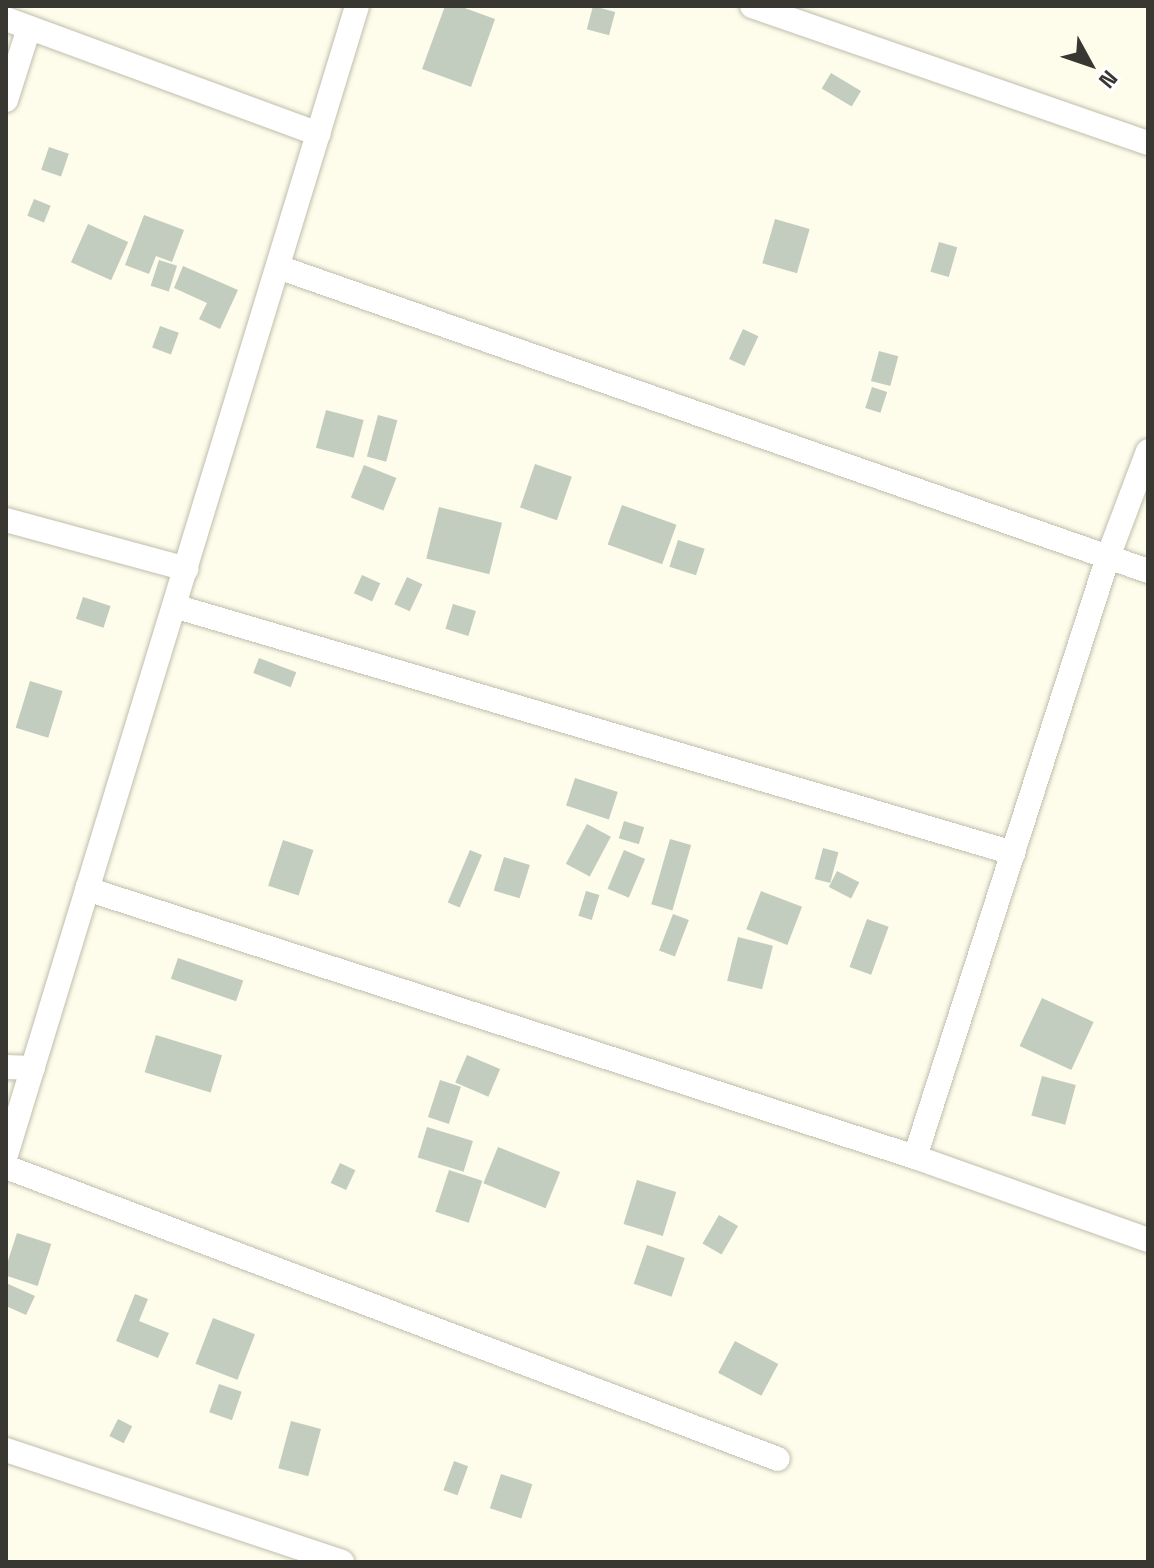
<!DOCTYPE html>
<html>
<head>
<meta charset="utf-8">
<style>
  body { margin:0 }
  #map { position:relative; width:1154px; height:1568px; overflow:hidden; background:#fefceb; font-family:"Space Grotesk",sans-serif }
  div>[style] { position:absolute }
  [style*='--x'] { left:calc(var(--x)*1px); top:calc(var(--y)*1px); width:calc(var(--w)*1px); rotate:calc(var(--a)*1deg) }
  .building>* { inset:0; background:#c3cdbf; transform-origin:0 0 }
  .roads { filter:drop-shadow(0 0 2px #bfbead) drop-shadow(0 0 2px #bfbead) }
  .street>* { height:24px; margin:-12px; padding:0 12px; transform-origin:12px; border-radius:12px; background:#fff }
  span { translate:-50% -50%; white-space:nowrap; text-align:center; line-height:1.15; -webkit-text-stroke:6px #fff; paint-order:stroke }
  .frame { position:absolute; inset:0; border:8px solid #383731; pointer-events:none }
  .north { position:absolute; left:1050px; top:24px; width:80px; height:80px; -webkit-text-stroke:6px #fff; paint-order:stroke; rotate:130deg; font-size:22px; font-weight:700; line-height:32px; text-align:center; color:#383731 }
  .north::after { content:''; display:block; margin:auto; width:28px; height:36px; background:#383731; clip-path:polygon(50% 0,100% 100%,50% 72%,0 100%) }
</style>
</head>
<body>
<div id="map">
  <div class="building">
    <i style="clip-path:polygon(445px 6px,459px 6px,495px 19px,471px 87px,422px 69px)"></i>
    <i style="left:593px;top:6px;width:23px;height:24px;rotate:15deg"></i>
    <i style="left:831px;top:73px;width:35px;height:18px;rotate:31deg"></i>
    <i style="left:49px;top:147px;width:21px;height:24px;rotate:19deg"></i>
    <i style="left:34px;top:199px;width:18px;height:18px;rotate:22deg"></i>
    <i style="clip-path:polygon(144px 215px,184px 230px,172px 262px,156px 256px,149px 274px,125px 265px)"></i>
    <i style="left:775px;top:219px;width:36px;height:46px;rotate:16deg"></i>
    <i style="left:88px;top:224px;width:44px;height:42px;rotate:24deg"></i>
    <i style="left:939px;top:242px;width:19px;height:31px;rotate:16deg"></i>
    <i style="left:159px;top:260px;width:19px;height:27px;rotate:18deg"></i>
    <i style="clip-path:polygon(183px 266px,238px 290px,220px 329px,199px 319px,207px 303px,174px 288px)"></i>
    <i style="left:160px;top:326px;width:20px;height:23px;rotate:20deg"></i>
    <i style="left:743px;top:329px;width:17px;height:33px;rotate:25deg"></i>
    <i style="left:879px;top:351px;width:20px;height:31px;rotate:15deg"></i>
    <i style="left:872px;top:387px;width:16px;height:22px;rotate:18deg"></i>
    <i style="left:326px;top:410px;width:39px;height:39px;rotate:15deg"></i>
    <i style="left:378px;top:415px;width:20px;height:43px;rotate:15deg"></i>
    <i style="left:535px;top:464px;width:39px;height:46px;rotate:19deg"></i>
    <i style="left:364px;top:465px;width:35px;height:35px;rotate:22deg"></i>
    <i style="left:622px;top:505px;width:58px;height:42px;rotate:20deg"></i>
    <i style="left:439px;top:507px;width:65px;height:53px;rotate:14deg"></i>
    <i style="left:678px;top:540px;width:28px;height:28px;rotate:18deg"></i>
    <i style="left:362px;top:575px;width:20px;height:20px;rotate:24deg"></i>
    <i style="left:407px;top:577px;width:17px;height:30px;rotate:25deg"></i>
    <i style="left:83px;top:597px;width:29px;height:23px;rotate:18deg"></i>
    <i style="left:453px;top:604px;width:24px;height:26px;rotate:17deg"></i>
    <i style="left:259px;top:658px;width:40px;height:16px;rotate:21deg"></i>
    <i style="left:30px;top:681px;width:34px;height:49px;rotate:17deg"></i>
    <i style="left:575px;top:778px;width:45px;height:29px;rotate:18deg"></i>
    <i style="left:624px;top:821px;width:21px;height:18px;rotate:17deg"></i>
    <i style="left:587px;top:824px;width:27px;height:45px;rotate:28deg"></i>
    <i style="left:670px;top:839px;width:22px;height:68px;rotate:16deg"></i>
    <i style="left:283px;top:840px;width:32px;height:48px;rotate:18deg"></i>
    <i style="left:823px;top:848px;width:16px;height:32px;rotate:15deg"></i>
    <i style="left:470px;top:850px;width:13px;height:57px;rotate:23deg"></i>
    <i style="left:624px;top:850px;width:23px;height:42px;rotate:23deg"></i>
    <i style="left:504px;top:857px;width:27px;height:35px;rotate:17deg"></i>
    <i style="left:837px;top:871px;width:25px;height:18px;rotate:27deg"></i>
    <i style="left:586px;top:891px;width:14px;height:26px;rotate:17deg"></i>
    <i style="left:761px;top:891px;width:44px;height:41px;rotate:21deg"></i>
    <i style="left:673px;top:914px;width:17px;height:39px;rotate:21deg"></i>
    <i style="left:867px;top:919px;width:23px;height:51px;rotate:20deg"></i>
    <i style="left:738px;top:937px;width:36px;height:45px;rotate:14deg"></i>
    <i style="left:178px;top:958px;width:69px;height:22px;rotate:19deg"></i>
    <i style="left:1042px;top:998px;width:57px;height:53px;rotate:25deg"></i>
    <i style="left:156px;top:1035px;width:69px;height:39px;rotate:17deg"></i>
    <i style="left:467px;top:1055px;width:36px;height:30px;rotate:23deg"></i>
    <i style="left:1042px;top:1076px;width:35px;height:41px;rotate:15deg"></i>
    <i style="left:440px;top:1080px;width:22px;height:39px;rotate:18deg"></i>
    <i style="left:427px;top:1127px;width:48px;height:32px;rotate:17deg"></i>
    <i style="left:498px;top:1147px;width:67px;height:39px;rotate:22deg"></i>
    <i style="left:340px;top:1163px;width:17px;height:22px;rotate:25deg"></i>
    <i style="left:449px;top:1170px;width:35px;height:44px;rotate:18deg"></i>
    <i style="left:637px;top:1180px;width:41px;height:46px;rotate:17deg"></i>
    <i style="left:719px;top:1215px;width:22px;height:33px;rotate:30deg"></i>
    <i style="left:17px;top:1233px;width:36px;height:44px;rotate:18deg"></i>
    <i style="left:647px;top:1245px;width:40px;height:41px;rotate:19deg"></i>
    <i style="clip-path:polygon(6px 1283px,35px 1296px,26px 1315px,6px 1306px)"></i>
    <i style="clip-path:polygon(135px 1294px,148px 1299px,139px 1321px,169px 1333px,158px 1358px,116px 1341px)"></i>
    <i style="left:213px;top:1318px;width:45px;height:49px;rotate:21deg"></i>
    <i style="left:735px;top:1341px;width:49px;height:36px;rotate:28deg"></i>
    <i style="left:219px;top:1384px;width:24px;height:30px;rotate:19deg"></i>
    <i style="left:118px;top:1419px;width:16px;height:19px;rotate:27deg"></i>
    <i style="left:291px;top:1421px;width:31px;height:49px;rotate:15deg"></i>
    <i style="left:454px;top:1461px;width:15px;height:31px;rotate:20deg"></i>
    <i style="left:501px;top:1474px;width:33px;height:36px;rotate:18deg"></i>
  </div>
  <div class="roads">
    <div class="street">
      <i style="--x:752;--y:6;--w:419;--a:19.1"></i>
      <i style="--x:6;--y:19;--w:333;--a:20.2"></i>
      <i style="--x:6;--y:100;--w:76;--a:-72.3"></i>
      <i style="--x:278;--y:267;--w:922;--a:19.26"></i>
      <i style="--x:6;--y:520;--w:187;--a:15.2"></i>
      <i style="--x:174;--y:606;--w:875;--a:16.4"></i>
      <i style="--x:87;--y:889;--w:870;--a:17.94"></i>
      <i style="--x:915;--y:1157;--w:247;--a:19.6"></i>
      <i style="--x:6;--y:1067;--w:27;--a:2"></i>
      <i style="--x:6;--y:1155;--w:1201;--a:-73.01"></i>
      <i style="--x:915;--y:1157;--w:630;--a:-72.17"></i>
      <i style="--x:1108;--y:557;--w:113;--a:-69.3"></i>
      <i style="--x:6;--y:1167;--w:825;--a:20.72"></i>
      <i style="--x:6;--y:1450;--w:354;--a:18.4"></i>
    </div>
  </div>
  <div class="frame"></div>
  <div class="north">N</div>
</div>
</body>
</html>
